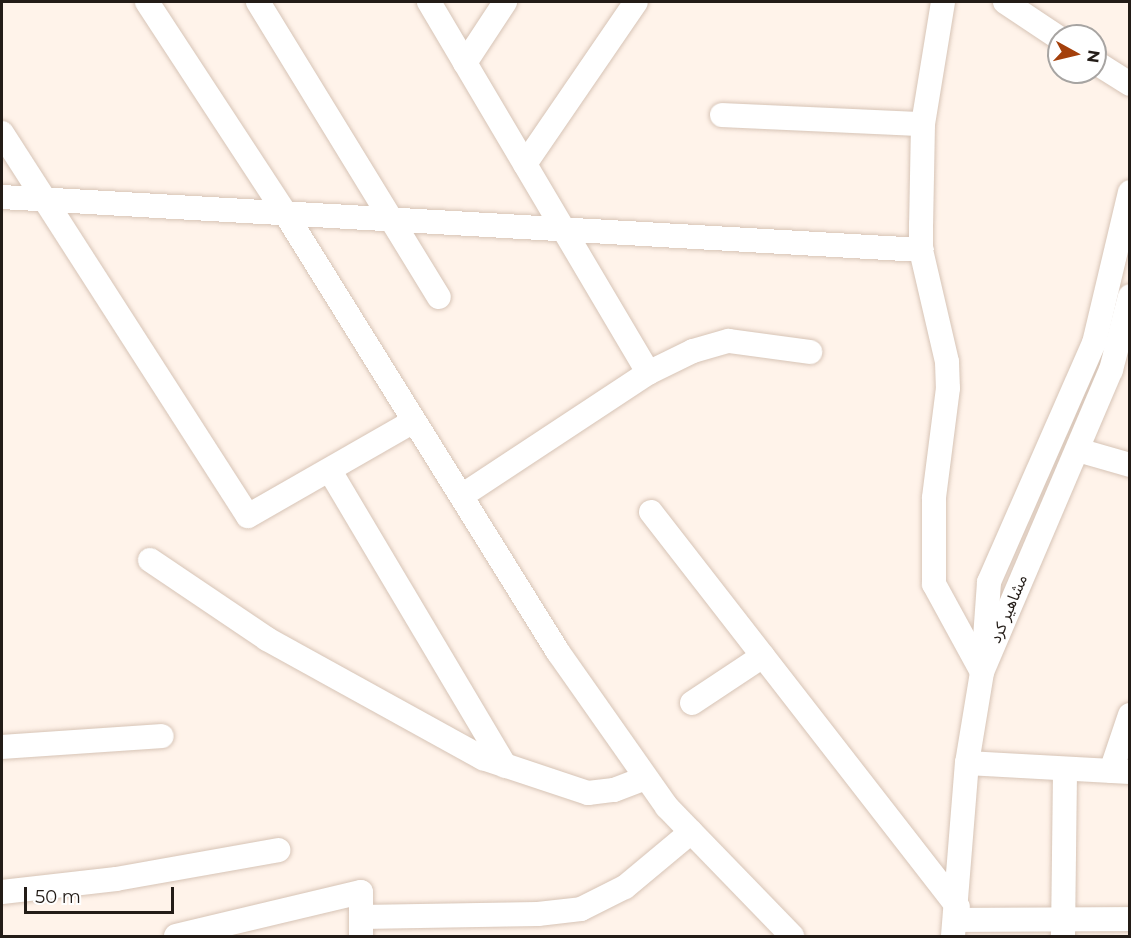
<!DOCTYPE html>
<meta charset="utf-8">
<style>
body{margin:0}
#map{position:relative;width:1131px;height:938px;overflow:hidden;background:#fff3ea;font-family:Montserrat,"Noto Sans Arabic",sans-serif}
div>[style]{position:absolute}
.roads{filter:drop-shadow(0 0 2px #d7c4b6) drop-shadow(0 0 2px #d7c4b6)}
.minor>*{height:24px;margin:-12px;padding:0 12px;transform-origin:12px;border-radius:12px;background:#fff}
span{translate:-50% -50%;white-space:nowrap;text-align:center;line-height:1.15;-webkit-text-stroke:4.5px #fff;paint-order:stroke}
.street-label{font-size:16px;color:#231c17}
.frame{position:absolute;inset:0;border:3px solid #231c17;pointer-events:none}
.north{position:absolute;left:1047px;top:24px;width:60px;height:60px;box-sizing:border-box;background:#fff;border:2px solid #a7a4a2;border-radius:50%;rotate:98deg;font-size:16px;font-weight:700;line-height:24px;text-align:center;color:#231c17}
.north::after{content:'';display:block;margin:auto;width:21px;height:27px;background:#a4400b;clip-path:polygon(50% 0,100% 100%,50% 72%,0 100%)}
.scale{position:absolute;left:24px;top:887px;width:150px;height:27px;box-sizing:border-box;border:3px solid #231c17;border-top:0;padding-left:8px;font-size:18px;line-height:21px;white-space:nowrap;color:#231c17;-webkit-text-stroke:4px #fff;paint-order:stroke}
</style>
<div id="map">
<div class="roads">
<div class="minor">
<i style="left:147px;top:2px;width:252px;rotate:56.8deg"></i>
<i style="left:285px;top:213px;width:517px;rotate:58.12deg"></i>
<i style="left:558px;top:652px;width:189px;rotate:54.9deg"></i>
<i style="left:667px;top:807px;width:180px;rotate:45.9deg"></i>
<i style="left:258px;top:2px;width:346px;rotate:58.5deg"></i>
<i style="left:429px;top:2px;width:431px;rotate:59.4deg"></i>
<i style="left:943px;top:2px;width:124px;rotate:99.3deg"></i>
<i style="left:923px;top:124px;width:100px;rotate:91.1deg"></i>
<i style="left:921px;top:224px;width:26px;rotate:90deg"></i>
<i style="left:921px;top:250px;width:115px;rotate:76.9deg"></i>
<i style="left:947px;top:362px;width:26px;rotate:88deg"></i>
<i style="left:948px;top:388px;width:111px;rotate:97.3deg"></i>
<i style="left:934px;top:498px;width:86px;rotate:90deg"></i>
<i style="left:934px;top:584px;width:100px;rotate:61.4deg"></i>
<i style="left:1005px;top:2px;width:65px;rotate:33.7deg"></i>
<i style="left:1095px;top:62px;width:41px;rotate:32.2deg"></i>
<i style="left:465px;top:63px;width:73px;rotate:-56.7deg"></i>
<i style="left:722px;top:115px;width:201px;rotate:2.6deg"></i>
<i style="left:2px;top:133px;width:455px;rotate:57.3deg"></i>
<i style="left:248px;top:516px;width:191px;rotate:-29.8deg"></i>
<i style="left:525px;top:164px;width:196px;rotate:-55.6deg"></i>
<i style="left:2px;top:197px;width:921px;rotate:3.3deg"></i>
<i style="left:1078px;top:450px;width:54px;rotate:16.1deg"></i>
<i style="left:330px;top:471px;width:343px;rotate:59.3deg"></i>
<i style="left:463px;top:495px;width:222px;rotate:-33.4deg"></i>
<i style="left:648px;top:373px;width:50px;rotate:-26.1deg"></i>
<i style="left:693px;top:351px;width:37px;rotate:-16deg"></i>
<i style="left:729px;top:341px;width:82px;rotate:7.7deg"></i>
<i style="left:651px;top:512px;width:500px;rotate:52.15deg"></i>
<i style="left:150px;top:560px;width:141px;rotate:34deg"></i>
<i style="left:267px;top:639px;width:247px;rotate:28.9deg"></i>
<i style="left:483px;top:758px;width:111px;rotate:18.4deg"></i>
<i style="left:588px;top:793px;width:26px;rotate:-7deg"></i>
<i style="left:614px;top:790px;width:33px;rotate:-21deg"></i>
<i style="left:984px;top:652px;width:70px;rotate:-85.9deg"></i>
<i style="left:989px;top:582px;width:261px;rotate:-66.3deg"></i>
<i style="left:1094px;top:343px;width:155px;rotate:-76.6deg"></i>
<i style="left:692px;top:703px;width:85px;rotate:-33.5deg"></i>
<i style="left:2px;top:747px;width:160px;rotate:-3.9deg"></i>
<i style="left:967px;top:763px;width:163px;rotate:3.2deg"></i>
<i style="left:1111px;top:771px;width:59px;rotate:-71.3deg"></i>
<i style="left:2px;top:892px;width:115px;rotate:-6.5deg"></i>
<i style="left:116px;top:879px;width:165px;rotate:-10.1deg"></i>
<i style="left:361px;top:917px;width:177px;rotate:-1deg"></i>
<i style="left:538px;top:914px;width:43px;rotate:-6.6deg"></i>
<i style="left:581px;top:909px;width:49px;rotate:-26.6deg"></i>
<i style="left:625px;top:887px;width:86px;rotate:-39.8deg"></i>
<i style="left:957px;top:920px;width:173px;rotate:-0.3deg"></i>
<i style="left:176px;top:936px;width:190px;rotate:-13.4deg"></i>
<i style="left:361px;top:892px;width:44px;rotate:90deg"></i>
<i style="left:953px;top:936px;width:174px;rotate:-85.4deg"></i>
<i style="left:967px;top:763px;width:92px;rotate:-80.6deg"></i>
<i style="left:982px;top:672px;width:328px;rotate:-66.9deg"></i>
<i style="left:1111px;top:370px;width:76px;rotate:-75.6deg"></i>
<i style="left:1063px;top:936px;width:167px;rotate:-89.3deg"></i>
</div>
</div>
<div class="street-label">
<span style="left:1009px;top:609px;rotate:-67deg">مشاهیر کرد</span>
</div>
<div class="frame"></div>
<div class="north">N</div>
<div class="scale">50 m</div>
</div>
